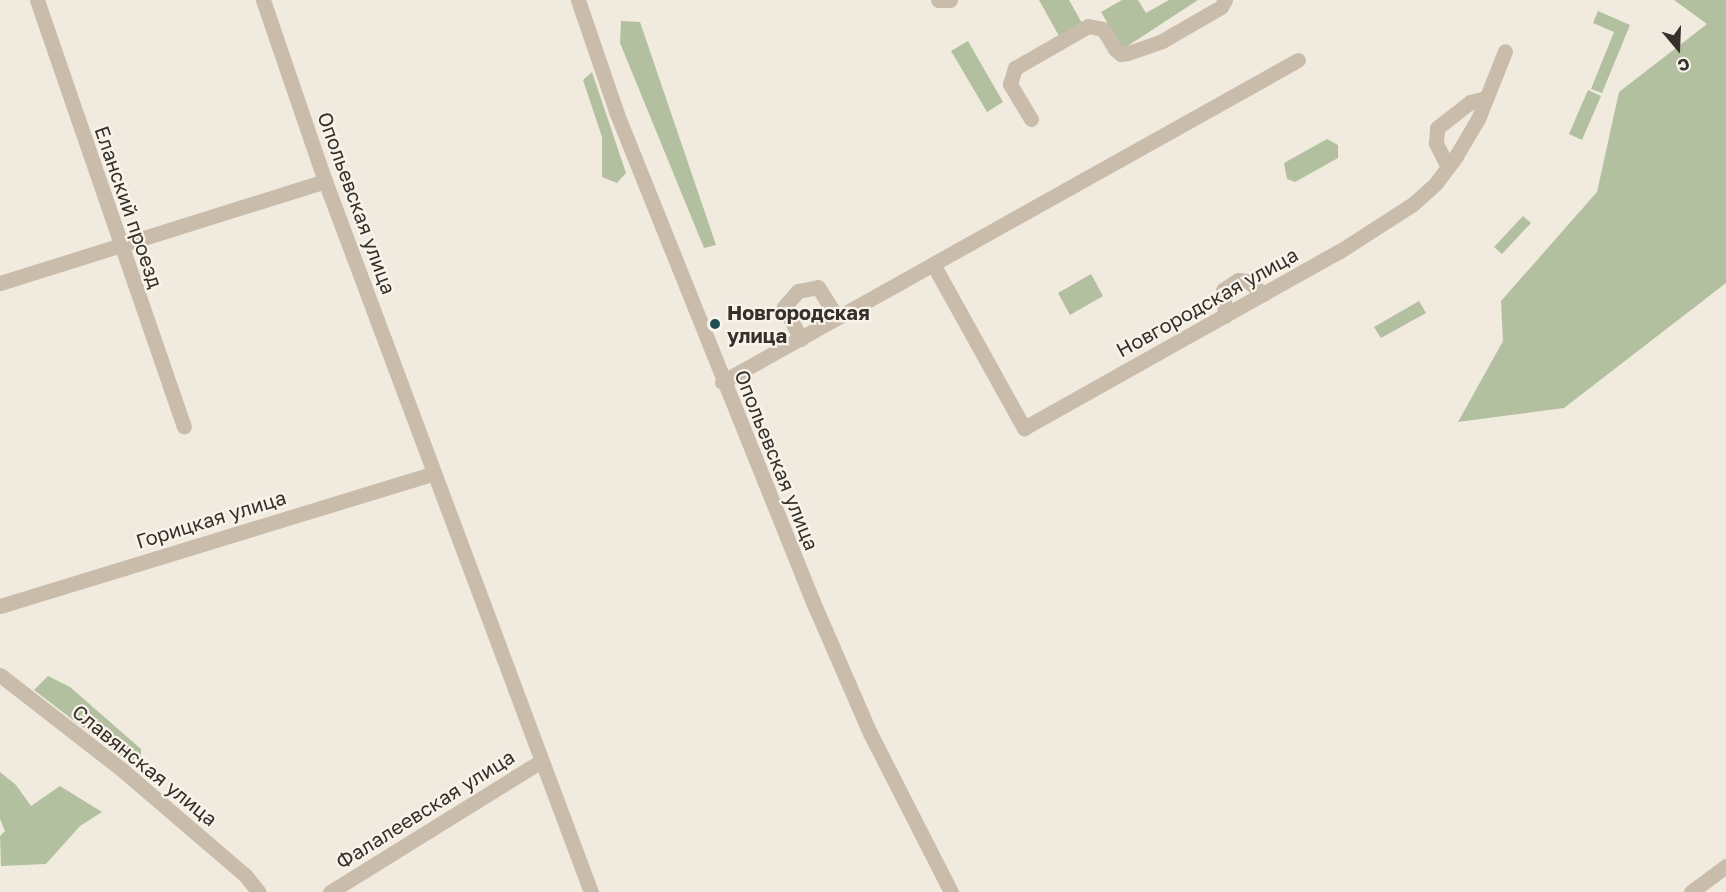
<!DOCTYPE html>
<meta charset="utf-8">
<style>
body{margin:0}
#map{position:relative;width:1726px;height:892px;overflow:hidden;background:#f1ebdf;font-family:"Golos Text",sans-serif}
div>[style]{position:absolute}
.green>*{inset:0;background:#b2c0a0}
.minor>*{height:15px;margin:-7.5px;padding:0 7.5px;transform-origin:7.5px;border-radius:7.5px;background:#c9bcab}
.dots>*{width:16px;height:16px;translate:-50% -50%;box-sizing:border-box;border:3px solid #f9f4eb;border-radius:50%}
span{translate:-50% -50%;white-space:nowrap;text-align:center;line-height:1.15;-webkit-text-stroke:4.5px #f9f4eb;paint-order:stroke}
.street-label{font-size:20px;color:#37302a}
.poi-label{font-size:20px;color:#37302a;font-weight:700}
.left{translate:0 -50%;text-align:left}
.north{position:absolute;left:1648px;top:18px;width:60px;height:60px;-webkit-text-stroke:4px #f9f4eb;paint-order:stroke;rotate:161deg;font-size:16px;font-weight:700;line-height:24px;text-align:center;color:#37302a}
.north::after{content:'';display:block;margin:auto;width:21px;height:27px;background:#37302a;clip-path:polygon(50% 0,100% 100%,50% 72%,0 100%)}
</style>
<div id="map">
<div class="green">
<i style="clip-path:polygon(1039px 0,1069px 0,1082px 23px,1059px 36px)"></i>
<i style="clip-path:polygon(1122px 0,1138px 0,1146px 13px,1169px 0,1198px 0,1123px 49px,1101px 12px)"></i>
<i style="clip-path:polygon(1674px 0,1726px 0,1726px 283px,1564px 408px,1458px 422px,1503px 341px,1501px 301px,1597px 192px,1619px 92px,1707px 24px)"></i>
<i style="clip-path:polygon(1598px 11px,1630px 25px,1602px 93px,1591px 89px,1614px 32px,1593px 23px)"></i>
<i style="clip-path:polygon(621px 21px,640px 22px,716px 245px,704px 248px,620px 43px)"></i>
<i style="clip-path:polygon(968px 41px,1003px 102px,987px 112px,951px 51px)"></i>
<i style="clip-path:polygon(592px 72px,626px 173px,617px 183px,602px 177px,602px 137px,583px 80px)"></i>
<i style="clip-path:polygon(1588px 90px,1601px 96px,1582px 140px,1569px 134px)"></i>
<i style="clip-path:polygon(1327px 139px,1338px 145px,1338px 158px,1295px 182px,1287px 179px,1284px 163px)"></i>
<i style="clip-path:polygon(1523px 216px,1531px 223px,1502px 254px,1494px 247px)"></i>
<i style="clip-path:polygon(1091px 274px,1103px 296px,1070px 315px,1058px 293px)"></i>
<i style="clip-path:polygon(1419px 301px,1426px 313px,1381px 338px,1374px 327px)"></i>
<i style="clip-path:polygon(48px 676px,70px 687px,141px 749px,141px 772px,34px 690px)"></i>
<i style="clip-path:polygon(0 772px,16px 785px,31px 806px,60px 786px,102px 812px,80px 826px,46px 864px,1px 866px,0 836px,5px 831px,0 819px)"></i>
</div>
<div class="minor">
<i style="left:37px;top:0;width:451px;rotate:71deg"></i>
<i style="left:263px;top:0;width:191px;rotate:71.1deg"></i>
<i style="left:325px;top:181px;width:759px;rotate:69.49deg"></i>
<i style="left:578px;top:0;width:120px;rotate:71.1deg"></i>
<i style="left:617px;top:114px;width:526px;rotate:68.12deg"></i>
<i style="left:813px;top:602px;width:143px;rotate:66.5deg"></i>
<i style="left:870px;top:733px;width:178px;rotate:63deg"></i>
<i style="left:938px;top:0;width:12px"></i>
<i style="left:1031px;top:119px;width:41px;rotate:-121deg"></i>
<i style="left:1010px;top:84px;width:17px;rotate:-73deg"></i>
<i style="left:1015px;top:68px;width:84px;rotate:-29.9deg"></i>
<i style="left:1088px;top:26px;width:15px;rotate:11deg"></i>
<i style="left:1103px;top:29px;width:23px;rotate:59deg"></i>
<i style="left:1115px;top:49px;width:8px;rotate:40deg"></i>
<i style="left:1121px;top:54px;width:7px;rotate:-8deg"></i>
<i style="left:1128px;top:53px;width:36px;rotate:-19deg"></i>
<i style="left:1162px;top:41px;width:68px;rotate:-30deg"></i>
<i style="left:1221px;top:7px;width:8px;rotate:-60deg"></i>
<i style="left:1448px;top:167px;width:27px;rotate:-117deg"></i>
<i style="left:1436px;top:143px;width:15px;rotate:-86deg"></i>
<i style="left:1437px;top:128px;width:42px;rotate:-38.2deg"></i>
<i style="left:1470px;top:102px;width:16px;rotate:-14deg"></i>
<i style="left:933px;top:264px;width:418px;rotate:-29.2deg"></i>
<i style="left:0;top:283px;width:341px;rotate:-17.4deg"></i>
<i style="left:1225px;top:316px;width:26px;rotate:-94deg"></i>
<i style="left:1223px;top:290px;width:18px;rotate:-34deg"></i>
<i style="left:1238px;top:280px;width:10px;rotate:6deg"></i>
<i style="left:1248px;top:281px;width:20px;rotate:41deg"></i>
<i style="left:801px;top:339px;width:36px;rotate:-118deg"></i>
<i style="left:784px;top:307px;width:21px;rotate:-49deg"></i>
<i style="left:798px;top:291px;width:20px;rotate:-11deg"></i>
<i style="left:818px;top:287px;width:36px;rotate:58deg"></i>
<i style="left:722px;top:382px;width:242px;rotate:-29.2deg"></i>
<i style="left:933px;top:264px;width:188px;rotate:61deg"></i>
<i style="left:1024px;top:428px;width:362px;rotate:-29.3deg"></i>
<i style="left:1340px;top:251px;width:87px;rotate:-32.8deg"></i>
<i style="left:1413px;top:204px;width:31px;rotate:-42deg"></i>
<i style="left:1436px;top:183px;width:34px;rotate:-53deg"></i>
<i style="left:1456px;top:156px;width:43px;rotate:-59.3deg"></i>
<i style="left:1478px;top:119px;width:73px;rotate:-68.3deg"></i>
<i style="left:0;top:606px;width:454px;rotate:-17deg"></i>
<i style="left:0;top:675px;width:152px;rotate:37.8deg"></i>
<i style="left:120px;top:768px;width:165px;rotate:40.6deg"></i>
<i style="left:245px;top:875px;width:22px;rotate:51deg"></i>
<i style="left:330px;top:892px;width:248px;rotate:-31.8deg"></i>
<i style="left:1691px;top:892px;width:44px;rotate:-36.6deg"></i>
</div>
<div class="dots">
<i style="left:715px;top:324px;background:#224d56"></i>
</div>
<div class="street-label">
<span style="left:357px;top:203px;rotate:70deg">Опольевская улица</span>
<span style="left:129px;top:207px;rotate:71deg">Еланский проезд</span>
<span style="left:1207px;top:302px;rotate:-29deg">Новгородская улица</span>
<span style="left:777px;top:460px;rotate:68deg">Опольевская улица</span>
<span style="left:211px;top:519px;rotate:-17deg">Горицкая улица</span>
<span style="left:145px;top:765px;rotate:39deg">Славянская улица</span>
<span style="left:425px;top:809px;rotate:-32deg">Фалалеевская улица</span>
</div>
<div class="poi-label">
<span class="left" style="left:727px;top:324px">Новгородская<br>улица</span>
</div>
<div class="north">С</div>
</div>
